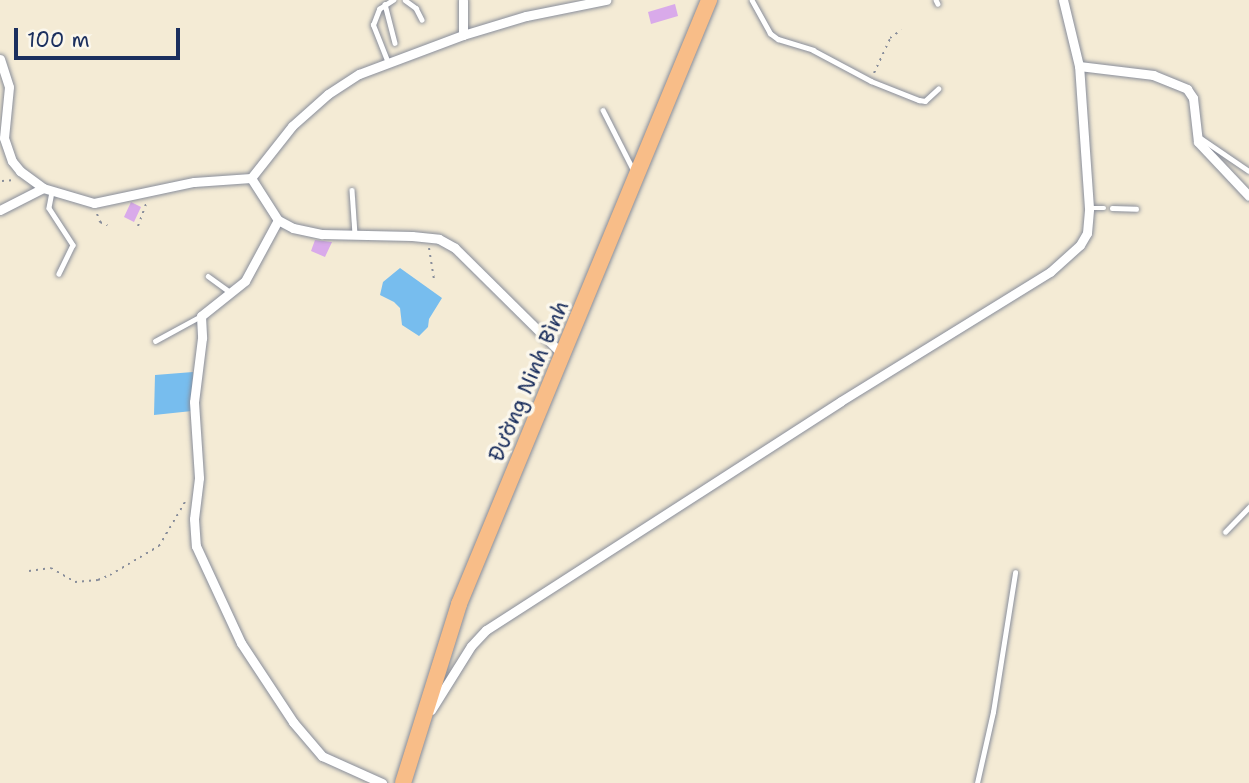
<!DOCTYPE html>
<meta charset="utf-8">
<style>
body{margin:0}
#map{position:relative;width:1249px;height:783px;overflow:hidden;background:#f4ebd5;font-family:"Shantell Sans",sans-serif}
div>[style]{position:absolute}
.water>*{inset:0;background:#77bdee}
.building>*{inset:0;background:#d9aaea}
.path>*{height:2px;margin-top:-1px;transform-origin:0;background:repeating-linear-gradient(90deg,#888d9a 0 2px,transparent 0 7px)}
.roads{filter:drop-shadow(0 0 2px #888d9a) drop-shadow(0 0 2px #888d9a)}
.lane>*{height:4.5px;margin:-2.25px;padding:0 2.25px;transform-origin:2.25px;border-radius:2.25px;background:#fff}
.street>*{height:9px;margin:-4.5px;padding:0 4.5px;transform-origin:4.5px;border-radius:4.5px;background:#fff}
.highway>*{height:16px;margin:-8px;padding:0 8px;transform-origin:8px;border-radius:8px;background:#f8bd88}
span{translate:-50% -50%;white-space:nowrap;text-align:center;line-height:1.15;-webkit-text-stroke:7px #fbf7ec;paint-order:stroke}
.street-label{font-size:21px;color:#1b2f5e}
.scale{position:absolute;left:14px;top:28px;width:166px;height:32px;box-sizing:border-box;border:4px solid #1b2f5e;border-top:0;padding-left:9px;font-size:21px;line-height:24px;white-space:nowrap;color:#1b2f5e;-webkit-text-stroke:5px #fbf7ec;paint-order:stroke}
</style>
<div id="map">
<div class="water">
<i style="clip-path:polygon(400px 268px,442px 298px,429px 319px,428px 327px,419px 336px,402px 325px,400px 308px,394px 302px,380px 295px,383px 282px)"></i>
<i style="clip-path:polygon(193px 372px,192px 411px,154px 415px,155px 375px)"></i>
</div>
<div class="building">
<i style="clip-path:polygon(675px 4px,678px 16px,651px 24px,648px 12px)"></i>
<i style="clip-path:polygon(131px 202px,141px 207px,134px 222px,124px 217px)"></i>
<i style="clip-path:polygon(315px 240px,332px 242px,325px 257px,311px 251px)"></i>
</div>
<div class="path">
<i style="left:874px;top:73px;width:38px;rotate:-65deg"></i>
<i style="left:890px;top:38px;width:14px;rotate:-36deg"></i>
<i style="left:2px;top:181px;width:13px;rotate:-4deg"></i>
<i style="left:97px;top:214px;width:9px;rotate:69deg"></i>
<i style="left:100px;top:222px;width:8px;rotate:23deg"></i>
<i style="left:138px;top:226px;width:27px;rotate:-70deg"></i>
<i style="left:429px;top:248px;width:31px;rotate:81deg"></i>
<i style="left:29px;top:571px;width:22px;rotate:-8deg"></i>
<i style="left:51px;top:568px;width:28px;rotate:30deg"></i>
<i style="left:75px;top:582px;width:23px;rotate:-5deg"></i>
<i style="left:98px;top:580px;width:13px;rotate:-23deg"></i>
<i style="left:110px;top:575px;width:57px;rotate:-30.6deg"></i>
<i style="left:159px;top:546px;width:51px;rotate:-59.4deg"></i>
</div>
<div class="roads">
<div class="lane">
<i style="left:405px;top:0;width:14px;rotate:36deg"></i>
<i style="left:416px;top:8px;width:13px;rotate:63deg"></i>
<i style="left:752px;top:0;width:38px;rotate:61deg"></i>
<i style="left:770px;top:33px;width:10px;rotate:37deg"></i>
<i style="left:778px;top:39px;width:37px;rotate:17deg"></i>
<i style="left:813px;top:50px;width:66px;rotate:28.1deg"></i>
<i style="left:871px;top:81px;width:52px;rotate:21.6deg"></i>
<i style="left:919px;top:100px;width:6px;rotate:9deg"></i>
<i style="left:925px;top:101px;width:18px;rotate:-43deg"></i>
<i style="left:936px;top:0;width:4px;rotate:63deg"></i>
<i style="left:385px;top:4px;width:40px;rotate:75.6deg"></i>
<i style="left:388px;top:63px;width:41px;rotate:-111.5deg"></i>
<i style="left:373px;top:25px;width:17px;rotate:-69deg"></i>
<i style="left:379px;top:9px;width:17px;rotate:-33deg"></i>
<i style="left:603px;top:110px;width:68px;rotate:63.1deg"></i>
<i style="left:1199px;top:137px;width:60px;rotate:34.2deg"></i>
<i style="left:352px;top:190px;width:44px;rotate:86.1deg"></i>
<i style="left:52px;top:192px;width:16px;rotate:101deg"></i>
<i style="left:49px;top:208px;width:44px;rotate:57deg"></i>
<i style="left:73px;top:245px;width:32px;rotate:116deg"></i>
<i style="left:1090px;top:208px;width:14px"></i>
<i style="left:1112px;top:208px;width:24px;rotate:2deg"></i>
<i style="left:208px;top:276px;width:27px;rotate:36deg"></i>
<i style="left:155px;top:341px;width:52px;rotate:-28.5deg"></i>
<i style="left:1225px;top:532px;width:35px;rotate:-46deg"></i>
<i style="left:977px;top:783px;width:73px;rotate:-77.3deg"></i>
<i style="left:993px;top:712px;width:141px;rotate:-81deg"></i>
</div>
<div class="street">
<i style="left:463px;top:35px;width:35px;rotate:-90deg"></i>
<i style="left:0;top:59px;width:29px;rotate:72deg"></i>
<i style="left:9px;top:87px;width:51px;rotate:95.6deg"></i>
<i style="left:4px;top:138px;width:24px;rotate:71deg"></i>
<i style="left:12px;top:161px;width:13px;rotate:51deg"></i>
<i style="left:20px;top:171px;width:29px;rotate:36deg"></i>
<i style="left:43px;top:188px;width:53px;rotate:16.4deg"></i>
<i style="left:94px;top:203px;width:102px;rotate:-11.9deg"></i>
<i style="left:194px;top:182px;width:57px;rotate:-4deg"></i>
<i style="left:251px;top:178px;width:66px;rotate:-51.7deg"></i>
<i style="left:292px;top:126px;width:48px;rotate:-41.6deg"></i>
<i style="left:328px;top:94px;width:37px;rotate:-33deg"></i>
<i style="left:359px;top:74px;width:111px;rotate:-20.6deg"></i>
<i style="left:463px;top:35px;width:66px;rotate:-16.8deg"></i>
<i style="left:526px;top:16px;width:82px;rotate:-11.3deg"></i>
<i style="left:1079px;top:66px;width:75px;rotate:6.9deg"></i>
<i style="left:1153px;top:75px;width:37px;rotate:22deg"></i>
<i style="left:1187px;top:89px;width:11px;rotate:56deg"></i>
<i style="left:1193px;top:98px;width:44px;rotate:83.5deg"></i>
<i style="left:1198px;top:142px;width:74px;rotate:46.6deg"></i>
<i style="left:251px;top:178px;width:50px;rotate:57.3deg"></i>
<i style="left:278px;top:220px;width:17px;rotate:28deg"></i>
<i style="left:293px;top:228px;width:30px;rotate:12deg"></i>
<i style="left:322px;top:234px;width:90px;rotate:1.3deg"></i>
<i style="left:412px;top:236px;width:27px;rotate:6deg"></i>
<i style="left:439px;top:239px;width:18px;rotate:29deg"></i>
<i style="left:455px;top:248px;width:152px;rotate:44.7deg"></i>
<i style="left:0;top:210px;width:48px;rotate:-27.1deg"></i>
<i style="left:278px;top:220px;width:69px;rotate:118.4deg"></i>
<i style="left:245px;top:281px;width:56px;rotate:141.5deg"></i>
<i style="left:201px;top:316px;width:22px;rotate:87deg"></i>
<i style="left:202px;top:338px;width:64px;rotate:97.1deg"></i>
<i style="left:194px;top:402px;width:76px;rotate:86.2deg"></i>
<i style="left:199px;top:478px;width:41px;rotate:97deg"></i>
<i style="left:194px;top:519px;width:27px;rotate:86deg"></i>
<i style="left:196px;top:546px;width:107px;rotate:65.1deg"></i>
<i style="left:241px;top:643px;width:95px;rotate:56.6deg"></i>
<i style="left:293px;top:722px;width:45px;rotate:49.5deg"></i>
<i style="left:322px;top:756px;width:66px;rotate:24.2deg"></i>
<i style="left:431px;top:710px;width:75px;rotate:-58deg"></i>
<i style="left:471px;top:646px;width:22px;rotate:-47deg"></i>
<i style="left:486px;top:630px;width:422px;rotate:-32.8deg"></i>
<i style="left:841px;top:401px;width:246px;rotate:-31.7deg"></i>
<i style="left:1050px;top:272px;width:40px;rotate:-42deg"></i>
<i style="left:1080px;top:245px;width:14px;rotate:-60deg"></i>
<i style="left:1087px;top:233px;width:25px;rotate:-85deg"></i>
<i style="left:1089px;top:208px;width:142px;rotate:-94deg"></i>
<i style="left:1079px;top:66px;width:68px;rotate:-103.6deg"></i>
</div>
<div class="highway">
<i style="left:403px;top:783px;width:188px;rotate:-72.6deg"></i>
<i style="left:459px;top:604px;width:654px;rotate:-67.51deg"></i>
</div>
</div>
<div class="street-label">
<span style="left:529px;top:381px;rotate:-67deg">Đường Ninh Bình</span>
</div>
<div class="scale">100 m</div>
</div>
